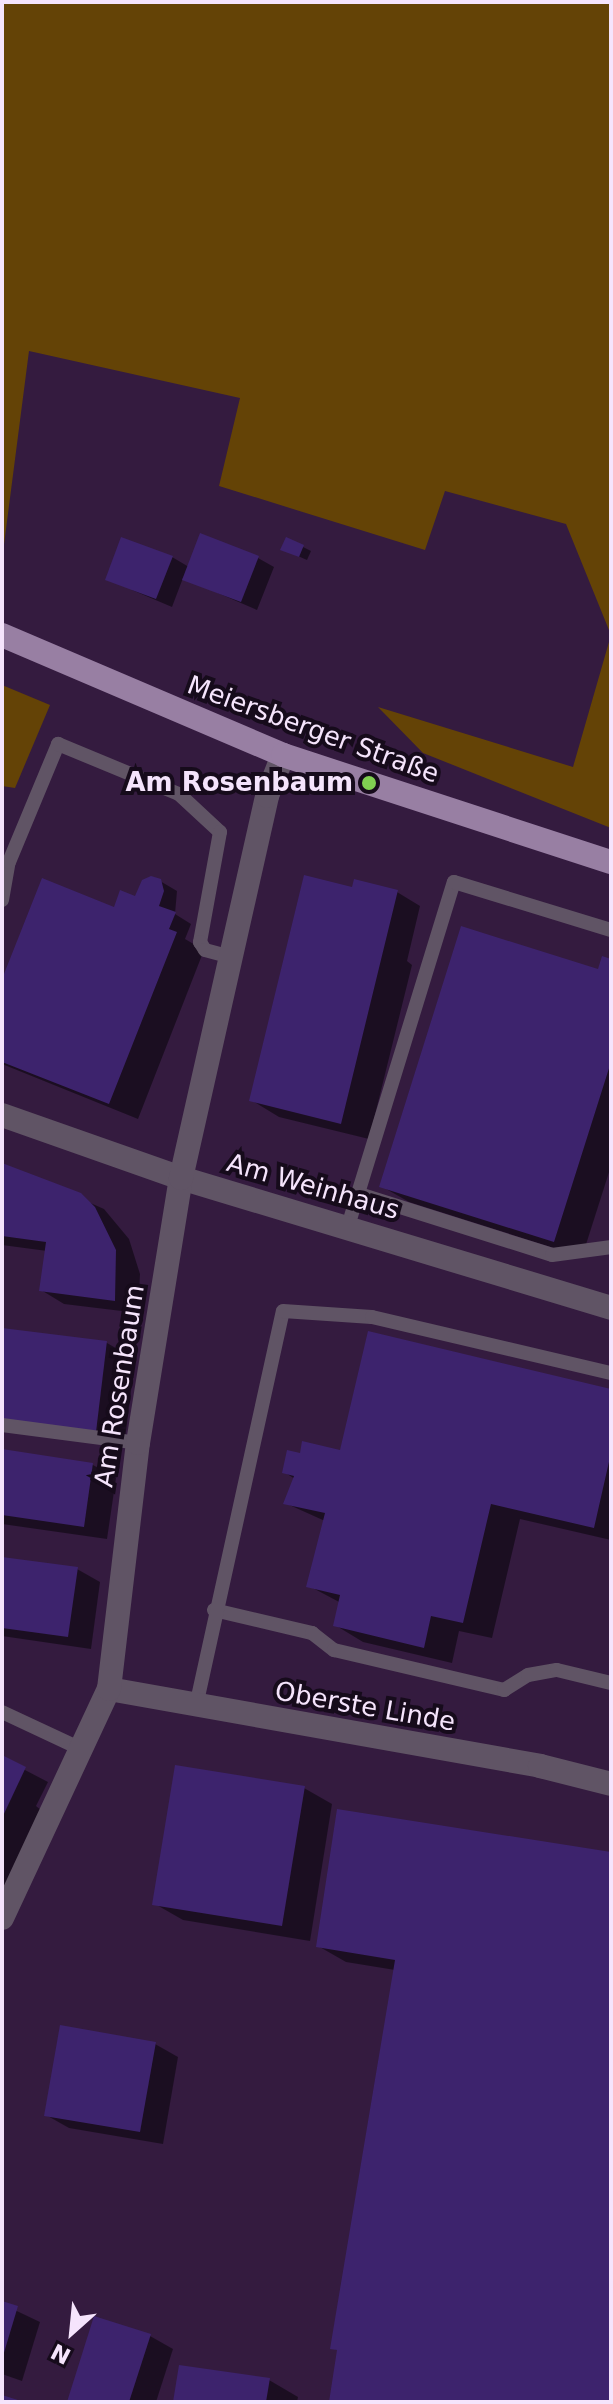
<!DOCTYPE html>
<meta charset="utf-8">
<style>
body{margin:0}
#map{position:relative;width:613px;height:2404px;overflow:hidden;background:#341b3f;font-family:"DejaVu Sans",sans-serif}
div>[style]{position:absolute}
.green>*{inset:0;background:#644306}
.shadow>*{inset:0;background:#0007}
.building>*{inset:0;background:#3d236d}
.service>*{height:14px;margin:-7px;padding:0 7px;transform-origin:7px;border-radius:7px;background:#605465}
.minor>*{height:24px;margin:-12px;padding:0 12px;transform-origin:12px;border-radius:12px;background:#605465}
.primary>*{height:24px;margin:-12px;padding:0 12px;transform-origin:12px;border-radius:12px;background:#987fa3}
.dots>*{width:22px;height:22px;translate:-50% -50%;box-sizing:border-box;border:4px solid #160b1b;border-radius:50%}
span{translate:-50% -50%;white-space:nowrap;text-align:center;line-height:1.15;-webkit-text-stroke:8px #160b1b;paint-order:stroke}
.street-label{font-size:26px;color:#f5e4fc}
.poi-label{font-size:26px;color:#f5e4fc;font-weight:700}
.right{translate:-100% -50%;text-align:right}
.frame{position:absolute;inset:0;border:4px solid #f5e4fc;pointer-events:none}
.north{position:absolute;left:32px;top:2292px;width:80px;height:80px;-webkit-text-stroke:6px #160b1b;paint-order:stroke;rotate:207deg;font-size:22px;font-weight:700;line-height:32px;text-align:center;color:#f5e4fc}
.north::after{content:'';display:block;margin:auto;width:28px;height:36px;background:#f5e4fc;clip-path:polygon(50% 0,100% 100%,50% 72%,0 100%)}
</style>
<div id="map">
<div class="green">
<i style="clip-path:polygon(2px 2px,611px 2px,611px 828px,423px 753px,378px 707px,573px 767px,611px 635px,566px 524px,445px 491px,425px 550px,219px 486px,240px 398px,29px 351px,2px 560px)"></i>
<i style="clip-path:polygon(2px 685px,50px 705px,15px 788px,2px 786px)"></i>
</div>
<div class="shadow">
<i style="clip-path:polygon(303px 547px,311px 551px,307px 560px,291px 553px)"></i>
<i style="clip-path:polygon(172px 557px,189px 567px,258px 558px,274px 567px,257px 610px,183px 578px,172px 607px,132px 590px)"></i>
<i style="clip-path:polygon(160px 881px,177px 891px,175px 914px,191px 924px,185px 939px,204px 950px,138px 1119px,2px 1064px,2px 985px)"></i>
<i style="clip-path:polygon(397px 892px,420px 906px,407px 961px,412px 965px,369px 1139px,279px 1117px,251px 1100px)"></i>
<i style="clip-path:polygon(611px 961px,611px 1166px,582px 1257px,409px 1202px,381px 1186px)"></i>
<i style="clip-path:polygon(2px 1164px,104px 1209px,129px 1239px,140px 1274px,138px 1313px,64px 1304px,41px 1290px,47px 1251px,2px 1245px)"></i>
<i style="clip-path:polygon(2px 1330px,107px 1343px,135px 1359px,124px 1447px,2px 1431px)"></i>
<i style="clip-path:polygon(611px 1392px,611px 1540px,520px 1519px,492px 1638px,459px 1631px,452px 1663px,363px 1642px,335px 1625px,341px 1603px,309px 1586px,325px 1521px,285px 1503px,295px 1479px,284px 1472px,301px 1455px,341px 1453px)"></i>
<i style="clip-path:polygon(2px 1451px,93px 1465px,116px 1478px,107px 1539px,2px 1524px)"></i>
<i style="clip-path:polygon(2px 1559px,77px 1569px,100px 1582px,91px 1649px,2px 1636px)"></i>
<i style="clip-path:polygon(2px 1758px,48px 1782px,36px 1806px,41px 1810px,2px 1893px)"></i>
<i style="clip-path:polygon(304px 1788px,332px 1804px,310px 1941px,183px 1920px,155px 1904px)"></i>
<i style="clip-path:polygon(611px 1854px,611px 2402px,331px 2402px,339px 2351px,333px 2348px,395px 1970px,346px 1962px,318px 1946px)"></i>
<i style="clip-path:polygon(155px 2044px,178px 2057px,163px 2144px,69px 2128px,46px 2115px)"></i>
<i style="clip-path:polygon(2px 2304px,40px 2322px,22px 2381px,2px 2374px)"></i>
<i style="clip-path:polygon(150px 2336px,173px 2349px,156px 2402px,69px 2402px)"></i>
<i style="clip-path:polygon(269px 2380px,298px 2397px,297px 2402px,175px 2402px)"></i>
</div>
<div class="building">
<i style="clip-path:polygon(200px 533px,259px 556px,241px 602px,182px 580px)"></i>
<i style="clip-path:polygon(121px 537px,173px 556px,156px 599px,105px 580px)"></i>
<i style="clip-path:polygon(286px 537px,304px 545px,299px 557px,280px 550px)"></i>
<i style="clip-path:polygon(304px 875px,352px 887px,354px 879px,398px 890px,341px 1124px,249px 1101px)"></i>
<i style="clip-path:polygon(151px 876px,161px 879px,164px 891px,159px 906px,176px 912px,169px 929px,177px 932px,109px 1104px,2px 1062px,2px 979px,42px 878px,114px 907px,120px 890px,135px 896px,142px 880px)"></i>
<i style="clip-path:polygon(461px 926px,598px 969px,602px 956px,611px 959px,611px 1062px,554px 1242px,379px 1187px)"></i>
<i style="clip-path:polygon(2px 1163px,81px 1193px,95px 1207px,116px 1250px,115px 1301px,39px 1291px,46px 1242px,2px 1236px)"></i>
<i style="clip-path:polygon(2px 1328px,107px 1341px,96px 1432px,2px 1420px)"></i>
<i style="clip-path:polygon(368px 1331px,611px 1389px,611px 1453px,594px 1528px,491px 1504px,463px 1623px,431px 1616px,424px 1648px,333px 1626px,340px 1595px,306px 1587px,325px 1513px,283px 1504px,294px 1476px,282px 1473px,287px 1450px,300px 1453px,302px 1441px,340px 1450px)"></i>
<i style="clip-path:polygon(2px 1449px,93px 1463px,84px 1527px,2px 1515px)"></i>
<i style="clip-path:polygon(2px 1557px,78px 1567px,68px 1637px,2px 1628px)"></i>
<i style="clip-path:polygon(2px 1755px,26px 1767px,2px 1818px)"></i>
<i style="clip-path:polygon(175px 1765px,305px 1786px,282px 1926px,152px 1905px)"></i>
<i style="clip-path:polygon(337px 1809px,611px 1852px,611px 2402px,329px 2402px,337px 2350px,330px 2349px,395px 1960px,316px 1947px)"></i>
<i style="clip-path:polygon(60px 2025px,156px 2042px,140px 2132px,44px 2116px)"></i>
<i style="clip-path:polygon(2px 2301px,18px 2306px,3px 2356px,2px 2356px)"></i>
<i style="clip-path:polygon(94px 2316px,151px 2334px,129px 2402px,67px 2402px)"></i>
<i style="clip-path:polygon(179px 2365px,270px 2378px,266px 2402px,173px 2402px)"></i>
<i style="clip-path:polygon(2px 2395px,21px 2401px,21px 2402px,2px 2402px)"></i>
</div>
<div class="service">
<i style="left:2px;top:900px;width:39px;rotate:-80deg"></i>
<i style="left:9px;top:862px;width:128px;rotate:-67.4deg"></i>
<i style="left:58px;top:744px;width:131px;rotate:22.5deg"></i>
<i style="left:179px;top:794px;width:56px;rotate:42.8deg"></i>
<i style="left:220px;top:832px;width:112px;rotate:100.3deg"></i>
<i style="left:200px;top:942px;width:9px;rotate:58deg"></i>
<i style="left:205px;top:950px;width:27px;rotate:15deg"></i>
<i style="left:359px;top:1194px;width:202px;rotate:17.5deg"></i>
<i style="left:552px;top:1255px;width:60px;rotate:-7.7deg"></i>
<i style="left:348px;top:1226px;width:360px;rotate:-72.9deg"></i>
<i style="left:454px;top:882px;width:164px;rotate:17deg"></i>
<i style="left:2px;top:1425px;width:137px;rotate:7.5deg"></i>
<i style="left:214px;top:1610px;width:101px;rotate:13.2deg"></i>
<i style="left:312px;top:1633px;width:28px;rotate:38deg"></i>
<i style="left:334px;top:1650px;width:175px;rotate:13.2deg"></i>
<i style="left:504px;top:1690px;width:28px;rotate:-32deg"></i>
<i style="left:528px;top:1675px;width:29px;rotate:-10deg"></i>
<i style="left:557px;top:1670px;width:56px;rotate:13.5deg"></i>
<i style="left:196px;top:1706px;width:404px;rotate:-77.6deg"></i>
<i style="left:283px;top:1311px;width:89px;rotate:3.9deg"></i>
<i style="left:372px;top:1317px;width:245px;rotate:13.2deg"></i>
<i style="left:2px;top:1712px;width:87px;rotate:25.1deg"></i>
</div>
<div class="minor">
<i style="left:2px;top:1115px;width:190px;rotate:19.4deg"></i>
<i style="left:181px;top:1178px;width:449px;rotate:16.8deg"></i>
<i style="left:109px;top:1689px;width:438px;rotate:10.1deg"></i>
<i style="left:540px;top:1766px;width:73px;rotate:14.2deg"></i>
<i style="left:2px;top:1918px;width:253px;rotate:-65deg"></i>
<i style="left:109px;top:1689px;width:248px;rotate:-83.3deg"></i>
<i style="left:138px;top:1443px;width:268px;rotate:-80.8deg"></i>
<i style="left:181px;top:1178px;width:392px;rotate:-77.3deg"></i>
<i style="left:267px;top:796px;width:44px;rotate:-68.7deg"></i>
</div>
<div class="primary">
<i style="left:2px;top:635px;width:306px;rotate:23.1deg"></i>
<i style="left:283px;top:755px;width:345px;rotate:18.1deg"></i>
</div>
<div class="dots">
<i style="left:369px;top:783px;background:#80d051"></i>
</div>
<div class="street-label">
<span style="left:313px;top:730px;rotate:20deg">Meiersberger Straße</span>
<span style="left:313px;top:1187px;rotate:16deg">Am Weinhaus</span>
<span style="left:120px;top:1386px;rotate:-81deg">Am Rosenbaum</span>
<span style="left:365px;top:1707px;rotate:10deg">Oberste Linde</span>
</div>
<div class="poi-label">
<span class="right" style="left:353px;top:783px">Am Rosenbaum</span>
</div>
<div class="frame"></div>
<div class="north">N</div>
</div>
